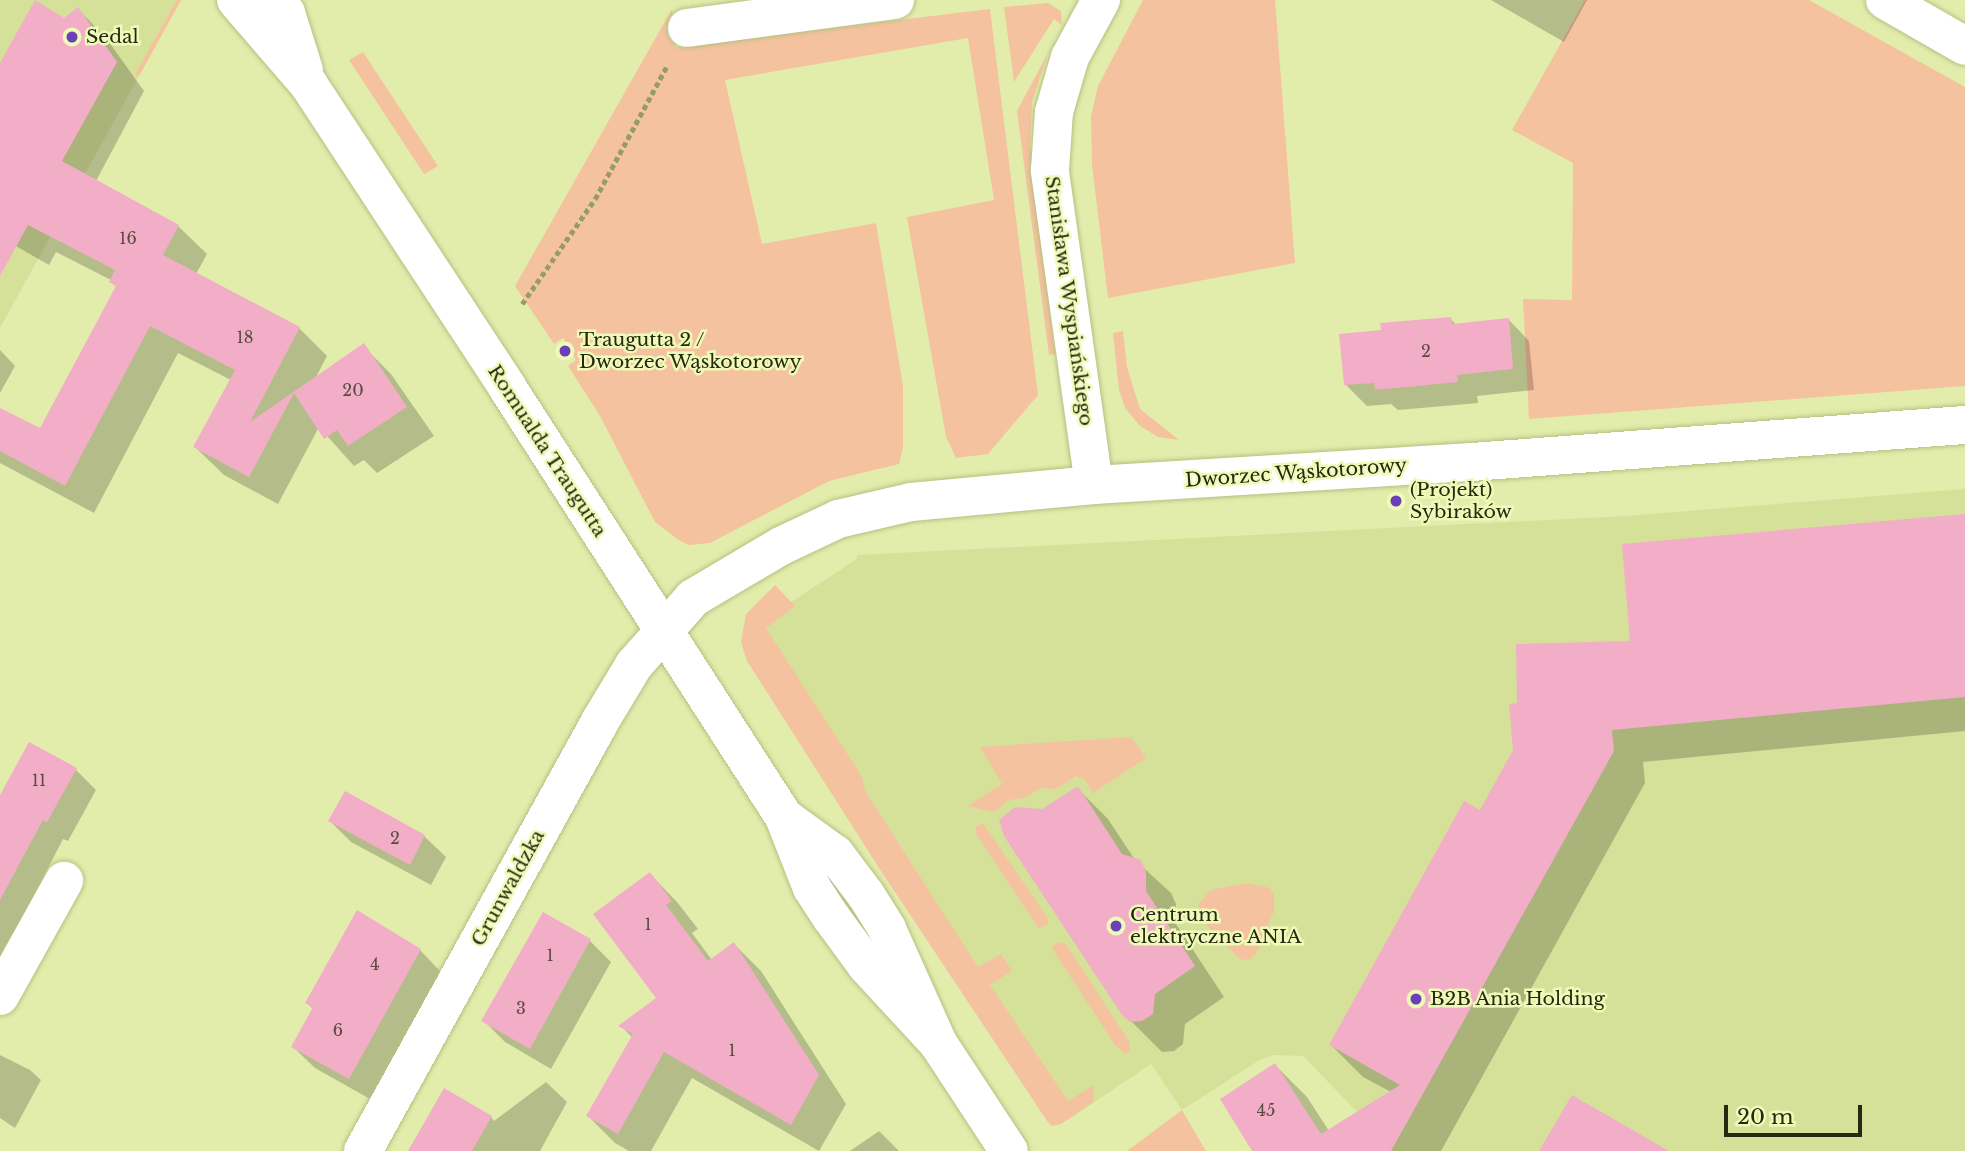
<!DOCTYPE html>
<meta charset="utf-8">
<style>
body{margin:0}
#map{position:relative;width:1965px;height:1151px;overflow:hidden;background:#e2edac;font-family:"Libre Baskerville",serif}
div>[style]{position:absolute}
.built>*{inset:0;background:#d5e199}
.green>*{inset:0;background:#f5c29f}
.shadow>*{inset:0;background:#0003}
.building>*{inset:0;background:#f2aec6}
.path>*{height:4.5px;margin-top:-2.25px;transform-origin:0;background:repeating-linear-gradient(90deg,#959c6c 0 5px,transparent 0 8.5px)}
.roads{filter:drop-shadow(0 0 2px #b6c081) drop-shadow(0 0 2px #b6c081)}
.street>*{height:38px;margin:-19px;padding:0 19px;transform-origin:19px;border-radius:19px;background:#fff}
.secondary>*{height:38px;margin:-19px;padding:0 19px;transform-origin:19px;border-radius:19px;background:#fff}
.dots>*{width:19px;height:19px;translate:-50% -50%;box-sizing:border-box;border:4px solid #effab9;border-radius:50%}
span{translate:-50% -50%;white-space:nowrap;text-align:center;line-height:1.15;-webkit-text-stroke:5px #effab9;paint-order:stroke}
.number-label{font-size:16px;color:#594a3e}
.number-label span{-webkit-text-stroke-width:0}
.poi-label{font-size:19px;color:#262910}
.left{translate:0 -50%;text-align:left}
.street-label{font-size:19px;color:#262910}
.scale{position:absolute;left:1724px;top:1105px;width:138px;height:32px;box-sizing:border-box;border:4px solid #262910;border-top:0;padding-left:9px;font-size:21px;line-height:24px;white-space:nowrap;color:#262910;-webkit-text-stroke:5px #effab9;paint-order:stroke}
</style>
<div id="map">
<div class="built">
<i style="clip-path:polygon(0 0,181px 0,0 328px)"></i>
<i style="clip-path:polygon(1965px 489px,1965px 1151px,1391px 1151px,1392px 1148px,1303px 1056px,1272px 1055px,1258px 1061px,1182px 1110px,1151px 1064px,1068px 1120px,754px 626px,857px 559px,857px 555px,1625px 516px)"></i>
</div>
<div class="green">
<i style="clip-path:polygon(177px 0,181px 0,139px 76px,135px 74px)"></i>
<i style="clip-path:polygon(1143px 0,1275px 0,1295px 263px,1108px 298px,1092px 165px,1091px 116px,1098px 86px)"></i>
<i style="clip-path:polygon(1585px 0,1809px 0,1965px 87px,1965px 386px,1529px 419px,1523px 299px,1572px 300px,1573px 163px,1512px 130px)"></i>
<i style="clip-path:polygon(1048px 3px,1061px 11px,1062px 25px,1054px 19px,1014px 82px,1004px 7px)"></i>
<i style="clip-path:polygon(672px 9px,676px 47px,990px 9px,1038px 395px,988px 454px,956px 458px,946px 437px,907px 217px,994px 200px,968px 38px,725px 80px,762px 244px,876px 223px,903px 386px,903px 448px,899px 464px,829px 481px,710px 543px,689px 545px,680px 541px,655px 522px,600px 416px,568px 366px,576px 360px,563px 338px,554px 344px,515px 286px)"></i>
<i style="clip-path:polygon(363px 52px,438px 166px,424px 174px,349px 60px)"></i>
<i style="clip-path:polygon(1048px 53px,1032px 102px,1030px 145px,1055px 354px,1049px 355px,1017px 111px)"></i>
<i style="clip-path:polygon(1123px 331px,1127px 367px,1140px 409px,1179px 440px,1158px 437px,1140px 426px,1125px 408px,1119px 390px,1113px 333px)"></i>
<i style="clip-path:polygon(775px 585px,795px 606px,766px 628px,862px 777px,865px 791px,978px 967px,1001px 954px,1012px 971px,990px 985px,1068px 1101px,1094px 1085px,1093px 1102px,1061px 1124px,1052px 1126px,1047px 1121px,879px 868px,747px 661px,741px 642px,746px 614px)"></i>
<i style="clip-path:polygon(1131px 737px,1146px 758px,1093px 793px,1084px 779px,1076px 776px,1056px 789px,1041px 788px,1024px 798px,1009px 800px,994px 812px,968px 806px,1002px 784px,980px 747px)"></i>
<i style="clip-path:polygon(983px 823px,1047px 917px,1048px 924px,1039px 929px,976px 834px,976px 827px)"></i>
<i style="clip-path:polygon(1246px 883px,1270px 888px,1274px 895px,1274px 911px,1256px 954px,1249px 959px,1241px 960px,1207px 926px,1198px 904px,1211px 890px)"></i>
<i style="clip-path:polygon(1060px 942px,1066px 944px,1130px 1043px,1130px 1050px,1126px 1055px,1115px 1045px,1051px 947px)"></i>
<i style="clip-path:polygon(1182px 1110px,1206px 1151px,1127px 1151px)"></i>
</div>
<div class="shadow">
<i style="clip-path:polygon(1491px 0,1587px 0,1564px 42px)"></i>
<i style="clip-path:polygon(78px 9px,106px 38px,144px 91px,96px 181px,178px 226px,207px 254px,196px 274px,299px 328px,327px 356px,315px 379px,363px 346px,391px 374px,434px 436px,377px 473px,364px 460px,354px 466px,319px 427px,278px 504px,224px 475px,195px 447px,231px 380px,178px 353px,94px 513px,0 463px,0 410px,41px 431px,117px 288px,111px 280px,56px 252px,49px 265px,0 237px,0 67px)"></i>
<i style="clip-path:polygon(1450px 319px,1457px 325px,1508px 319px,1529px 341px,1534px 390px,1477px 396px,1478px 403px,1398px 410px,1391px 404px,1367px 406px,1345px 384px,1383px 331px)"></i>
<i style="clip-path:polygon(0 350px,15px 366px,0 393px)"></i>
<i style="clip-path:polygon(1965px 515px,1965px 731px,1643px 762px,1645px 783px,1441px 1151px,1254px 1151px,1275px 1065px,1307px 1097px,1329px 1131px,1391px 1092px,1363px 1077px,1331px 1045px,1480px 812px,1515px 751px,1519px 705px,1632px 643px)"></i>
<i style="clip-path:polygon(76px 770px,96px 790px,68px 841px,63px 839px,0 961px,0 830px)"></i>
<i style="clip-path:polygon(1077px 788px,1108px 819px,1135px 860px,1171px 893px,1176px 904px,1176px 924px,1224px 997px,1185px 1024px,1183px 1044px,1174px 1051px,1162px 1052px,1124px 1014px,1043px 811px)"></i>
<i style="clip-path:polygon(330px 821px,424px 836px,446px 857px,431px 885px,351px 842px)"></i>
<i style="clip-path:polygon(650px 874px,677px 902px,698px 929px,692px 933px,712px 960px,734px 944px,761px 971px,846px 1104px,819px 1151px,692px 1078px,651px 1151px,629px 1151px,615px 1143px,588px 1116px,633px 1038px,621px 1026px,659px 998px)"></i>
<i style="clip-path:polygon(544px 914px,590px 941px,611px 962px,551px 1069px,505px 1042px,483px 1020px)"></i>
<i style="clip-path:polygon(420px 950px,441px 972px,370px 1099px,315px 1068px,293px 1047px,314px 1010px,307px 1003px)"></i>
<i style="clip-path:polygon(0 1055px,30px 1070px,41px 1080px,15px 1128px,0 1118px)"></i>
<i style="clip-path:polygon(546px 1082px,567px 1102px,540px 1151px,427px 1151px,491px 1117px,494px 1121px)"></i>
<i style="clip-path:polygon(879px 1131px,899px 1151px,850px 1151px)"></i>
</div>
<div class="building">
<i style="clip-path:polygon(35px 0,64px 18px,78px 7px,117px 62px,62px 161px,179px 225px,163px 255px,300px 327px,250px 422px,364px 343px,407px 407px,348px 446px,337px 430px,324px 439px,294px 393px,249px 477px,193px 447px,235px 370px,150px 326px,65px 486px,0 451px,0 408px,40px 428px,116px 286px,109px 282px,115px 270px,28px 225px,0 276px,0 63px)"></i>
<i style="clip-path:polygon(1451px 317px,1452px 324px,1509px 318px,1513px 369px,1457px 375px,1458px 382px,1375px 390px,1374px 383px,1344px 385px,1339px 334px,1381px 330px,1380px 323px)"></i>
<i style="clip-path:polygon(1965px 514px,1965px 697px,1612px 730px,1614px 751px,1391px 1151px,1252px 1151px,1220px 1099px,1275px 1063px,1321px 1134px,1400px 1085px,1329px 1045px,1464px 801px,1480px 810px,1513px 750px,1509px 704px,1517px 703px,1516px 644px,1630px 641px,1622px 544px)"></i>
<i style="clip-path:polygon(29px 742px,77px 768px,47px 822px,43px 820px,0 900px,0 795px)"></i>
<i style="clip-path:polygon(1078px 786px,1122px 854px,1141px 860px,1146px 872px,1146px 891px,1195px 966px,1155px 994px,1153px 1014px,1142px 1021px,1130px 1022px,1122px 1015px,1004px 836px,999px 820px,1015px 807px,1042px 809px)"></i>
<i style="clip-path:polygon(345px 791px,425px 835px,410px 865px,328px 821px)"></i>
<i style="clip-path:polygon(650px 872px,672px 901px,666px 905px,708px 961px,734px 942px,819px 1075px,791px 1125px,664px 1052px,618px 1134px,586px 1116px,633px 1034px,618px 1026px,656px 998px,593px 914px)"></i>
<i style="clip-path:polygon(357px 910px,421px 949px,349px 1079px,291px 1047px,313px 1007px,305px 1003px)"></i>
<i style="clip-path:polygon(543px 912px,591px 939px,530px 1049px,481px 1021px)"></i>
<i style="clip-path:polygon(444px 1088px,492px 1116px,472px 1151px,408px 1151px)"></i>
<i style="clip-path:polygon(1572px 1095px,1669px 1151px,1539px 1151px)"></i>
</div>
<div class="path">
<i style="left:522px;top:304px;width:128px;rotate:-55.2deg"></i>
<i style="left:595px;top:199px;width:151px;rotate:-61.6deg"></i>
</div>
<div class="roads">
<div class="street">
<i style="left:1885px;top:0;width:92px;rotate:29.9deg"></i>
<i style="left:687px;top:28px;width:210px;rotate:-7.7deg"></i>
<i style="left:1094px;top:485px;width:318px;rotate:-98deg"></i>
<i style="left:1050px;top:170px;width:58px;rotate:-86.1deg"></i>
<i style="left:1054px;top:112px;width:57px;rotate:-73.8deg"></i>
<i style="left:1070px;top:57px;width:65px;rotate:-61.5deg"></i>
<i style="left:0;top:996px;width:132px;rotate:-60.9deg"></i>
<i style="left:363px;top:1151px;width:489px;rotate:-61.1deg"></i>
<i style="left:599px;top:723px;width:68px;rotate:-58.9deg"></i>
<i style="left:634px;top:665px;width:89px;rotate:-48.6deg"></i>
<i style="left:693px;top:598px;width:102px;rotate:-30.6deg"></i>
<i style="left:781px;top:546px;width:63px;rotate:-25.3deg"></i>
<i style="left:838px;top:519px;width:75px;rotate:-13.1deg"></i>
<i style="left:911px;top:502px;width:184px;rotate:-5.3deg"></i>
<i style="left:1094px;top:485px;width:379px;rotate:-3.5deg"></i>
<i style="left:1472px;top:462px;width:494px;rotate:-4.3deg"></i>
</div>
<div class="secondary">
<i style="left:236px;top:0;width:112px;rotate:49.3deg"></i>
<i style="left:309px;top:85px;width:361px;rotate:56.7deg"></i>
<i style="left:507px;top:387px;width:511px;rotate:57.21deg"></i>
<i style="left:784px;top:817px;width:76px;rotate:68.5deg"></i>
<i style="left:812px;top:888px;width:35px;rotate:57deg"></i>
<i style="left:831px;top:917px;width:59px;rotate:53.9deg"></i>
<i style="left:866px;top:965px;width:106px;rotate:47.3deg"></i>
<i style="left:277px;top:0;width:16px;rotate:55deg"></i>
<i style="left:286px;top:13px;width:60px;rotate:72.5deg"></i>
<i style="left:784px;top:817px;width:63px;rotate:36deg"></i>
<i style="left:835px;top:854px;width:51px;rotate:52.9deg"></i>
<i style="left:866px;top:895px;width:40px;rotate:58deg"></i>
<i style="left:887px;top:929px;width:125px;rotate:65.9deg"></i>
<i style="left:938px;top:1043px;width:129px;rotate:56.7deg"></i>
</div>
</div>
<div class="dots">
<i style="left:72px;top:37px;background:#6b3fb7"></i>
<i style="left:565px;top:351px;background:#6b3fb7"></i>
<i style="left:1396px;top:501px;background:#6b3fb7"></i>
<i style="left:1116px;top:926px;background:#6b3fb7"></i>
<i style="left:1416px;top:999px;background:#6b3fb7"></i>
</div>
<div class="number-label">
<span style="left:128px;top:238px">16</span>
<span style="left:245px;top:337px">18</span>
<span style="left:1426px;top:351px">2</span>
<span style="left:353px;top:390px">20</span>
<span style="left:39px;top:780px">11</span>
<span style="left:395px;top:838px">2</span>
<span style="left:648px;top:924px">1</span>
<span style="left:550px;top:955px">1</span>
<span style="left:375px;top:964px">4</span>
<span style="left:521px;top:1008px">3</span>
<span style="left:338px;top:1030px">6</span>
<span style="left:732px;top:1050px">1</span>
<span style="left:1266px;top:1110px">45</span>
</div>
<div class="poi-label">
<span class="left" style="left:86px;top:37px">Sedal</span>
<span class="left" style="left:579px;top:351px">Traugutta 2 /<br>Dworzec Wąskotorowy</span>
<span class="left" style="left:1410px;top:501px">(Projekt)<br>Sybiraków</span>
<span class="left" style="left:1130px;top:926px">Centrum<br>elektryczne ANIA</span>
<span class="left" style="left:1430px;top:999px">B2B Ania Holding</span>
</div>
<div class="street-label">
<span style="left:1069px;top:301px;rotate:82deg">Stanisława Wyspiańskiego</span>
<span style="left:547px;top:451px;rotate:57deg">Romualda Traugutta</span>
<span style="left:1296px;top:473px;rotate:-4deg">Dworzec Wąskotorowy</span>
<span style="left:508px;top:888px;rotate:-61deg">Grunwaldzka</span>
</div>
<div class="scale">20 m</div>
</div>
